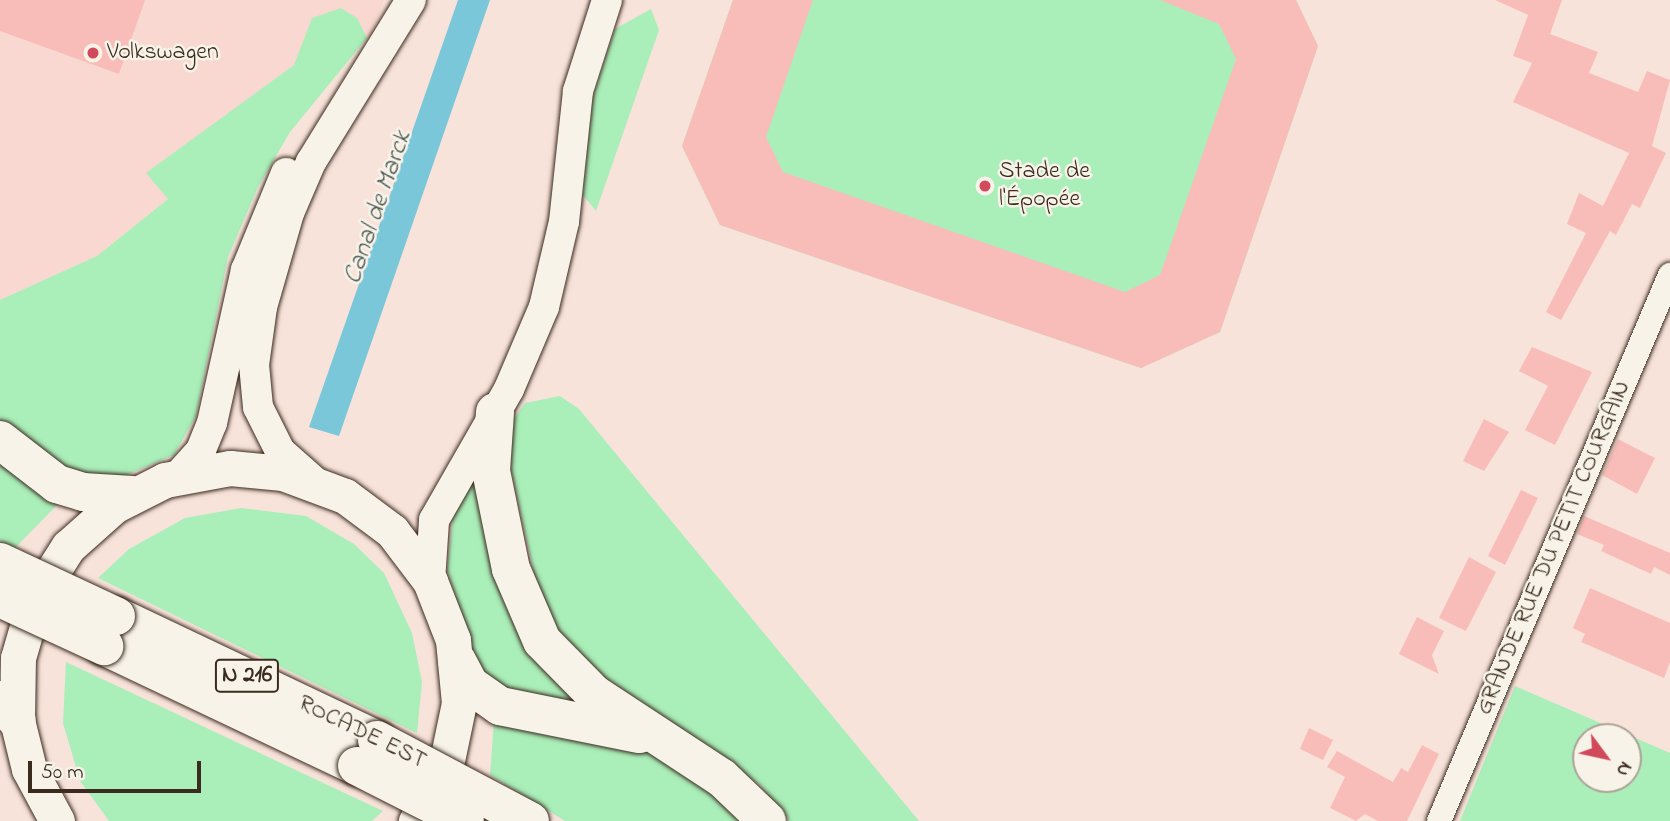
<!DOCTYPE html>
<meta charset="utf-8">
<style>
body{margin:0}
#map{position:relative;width:1670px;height:821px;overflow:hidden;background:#f8e3da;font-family:"Indie Flower",sans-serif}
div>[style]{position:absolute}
.built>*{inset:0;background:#f8d8d0}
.green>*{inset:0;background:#aaeeb9}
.water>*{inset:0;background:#7ac7d9}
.building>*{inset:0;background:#f9bdb9}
.roads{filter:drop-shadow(0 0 2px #3b2a1e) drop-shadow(0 0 2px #3b2a1e)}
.minor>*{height:24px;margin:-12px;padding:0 12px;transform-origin:12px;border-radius:12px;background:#f7f3e8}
.tertiary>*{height:30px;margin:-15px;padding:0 15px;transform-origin:15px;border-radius:15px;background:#f7f3e8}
.secondary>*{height:35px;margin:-17.5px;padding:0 17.5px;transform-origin:17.5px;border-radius:17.5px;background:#f7f3e8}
.trunk>*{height:38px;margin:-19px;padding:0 19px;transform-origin:19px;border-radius:19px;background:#f7f3e8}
.motorway>*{height:38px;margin:-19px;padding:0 19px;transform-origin:19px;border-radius:19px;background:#f7f3e8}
.bridges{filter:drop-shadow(0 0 2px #3b2a1e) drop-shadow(0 0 2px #3b2a1e)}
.trunk-bridge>*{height:38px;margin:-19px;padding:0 19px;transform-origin:19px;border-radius:19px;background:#f7f3e8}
.dots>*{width:19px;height:19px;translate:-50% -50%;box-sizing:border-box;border:4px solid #f7f3e8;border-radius:50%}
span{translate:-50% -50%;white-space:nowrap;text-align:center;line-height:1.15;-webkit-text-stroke:5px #f7f3e8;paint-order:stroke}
.shield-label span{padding:2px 5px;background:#f7f3e8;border:2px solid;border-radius:5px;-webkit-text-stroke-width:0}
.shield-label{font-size:23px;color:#3b2a1e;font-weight:700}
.poi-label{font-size:24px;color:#3b2a1e}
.left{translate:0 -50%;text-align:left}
.street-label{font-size:24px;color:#3b2a1e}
.water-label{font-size:26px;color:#4e5956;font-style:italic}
.north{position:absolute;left:1572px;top:723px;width:70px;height:70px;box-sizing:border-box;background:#f7f3e8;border:2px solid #aca397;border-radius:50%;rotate:123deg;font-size:19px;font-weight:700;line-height:28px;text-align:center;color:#3b2a1e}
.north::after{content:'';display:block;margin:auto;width:24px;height:32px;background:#d1495b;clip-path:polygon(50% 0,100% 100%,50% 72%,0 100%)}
.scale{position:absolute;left:28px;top:761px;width:173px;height:32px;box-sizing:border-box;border:4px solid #3b2a1e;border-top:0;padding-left:9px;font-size:21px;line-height:24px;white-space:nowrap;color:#3b2a1e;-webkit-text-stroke:5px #f7f3e8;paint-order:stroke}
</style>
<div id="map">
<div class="built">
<i style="clip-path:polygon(0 0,384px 0,372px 34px,97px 256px,0 300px)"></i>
</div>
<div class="green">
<i style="clip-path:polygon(733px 0,1296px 0,1318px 46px,1220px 332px,1141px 368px,720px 225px,682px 146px)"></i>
<i style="clip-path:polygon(341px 8px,357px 18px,367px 38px,290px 132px,258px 187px,228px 257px,196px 416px,174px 455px,112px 481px,64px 473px,0 424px,0 300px,97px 256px,168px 199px,146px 173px,294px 65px,312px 18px)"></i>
<i style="clip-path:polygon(651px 9px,659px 30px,596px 211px,583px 195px,592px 99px,615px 29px)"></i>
<i style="clip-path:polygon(560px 396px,579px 409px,919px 821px,789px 821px,760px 785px,580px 661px,541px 605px,506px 446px,510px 424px,525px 403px)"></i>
<i style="clip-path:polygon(0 453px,63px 499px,15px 548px,0 541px)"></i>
<i style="clip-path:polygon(477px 472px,597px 707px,523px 705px,478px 669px,447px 570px,453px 518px)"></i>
<i style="clip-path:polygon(241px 508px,306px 516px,354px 544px,384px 573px,412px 633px,422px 682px,417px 733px,98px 578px,129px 549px,185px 518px)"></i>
<i style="clip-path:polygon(66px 662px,383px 811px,372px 821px,109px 821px,80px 781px,63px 723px)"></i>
<i style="clip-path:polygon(evenodd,1515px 686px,1670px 753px,1670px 821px,1460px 821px,1515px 686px,1586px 737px,1628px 737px,1628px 779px,1586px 779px,1586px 737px)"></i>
<i style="clip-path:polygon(494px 721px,586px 731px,680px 762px,753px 821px,565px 821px,490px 775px)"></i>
</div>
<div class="water">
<i style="clip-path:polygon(458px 0,490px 0,339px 436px,309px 427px)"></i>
</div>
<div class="building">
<i style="clip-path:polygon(0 0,145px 0,119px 74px,0 31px)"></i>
<i style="clip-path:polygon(733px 0,813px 0,766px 137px,783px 172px,1125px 292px,1160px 275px,1236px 59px,1219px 24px,1160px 0,1296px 0,1318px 46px,1220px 332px,1141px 368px,720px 225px,682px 146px)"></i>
<i style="clip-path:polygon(1495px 0,1562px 0,1550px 34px,1598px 52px,1589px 73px,1638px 92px,1647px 71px,1670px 80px,1652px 146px,1666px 153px,1640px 208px,1632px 204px,1616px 235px,1610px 231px,1561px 320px,1546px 312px,1586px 233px,1567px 224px,1579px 193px,1603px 206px,1629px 153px,1513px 102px,1532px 63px,1513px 56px,1528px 15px)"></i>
<i style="clip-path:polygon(1532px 347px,1592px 372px,1555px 445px,1525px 430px,1548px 386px,1519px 371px)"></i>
<i style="clip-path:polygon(1484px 419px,1509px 432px,1484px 471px,1463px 461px)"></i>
<i style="clip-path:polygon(1618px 439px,1655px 458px,1637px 494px,1602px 475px)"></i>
<i style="clip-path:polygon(1521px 490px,1538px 498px,1505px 565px,1488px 556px)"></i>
<i style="clip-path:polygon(1584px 516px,1670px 553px,1670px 575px,1654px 567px,1651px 574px,1601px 551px,1604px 545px,1577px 534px)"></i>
<i style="clip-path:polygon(1469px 557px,1496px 572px,1466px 631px,1439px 618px)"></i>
<i style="clip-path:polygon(1590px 588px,1670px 623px,1670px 662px,1664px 678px,1581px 642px,1585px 634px,1573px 628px)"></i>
<i style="clip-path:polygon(1417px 617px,1444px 631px,1432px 655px,1439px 674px,1399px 654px)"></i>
<i style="clip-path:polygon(1309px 728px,1333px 740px,1323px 760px,1300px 749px)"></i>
<i style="clip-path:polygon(1422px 745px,1439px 754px,1407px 821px,1378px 821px,1365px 814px,1356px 821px,1330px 808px,1345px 777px,1327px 767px,1337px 751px,1393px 782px,1401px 768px,1408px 772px)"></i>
</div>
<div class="roads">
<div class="minor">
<i style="left:1439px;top:821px;width:593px;rotate:-67.07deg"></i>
</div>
<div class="tertiary">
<i style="left:177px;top:477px;width:36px;rotate:-48deg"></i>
<i style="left:201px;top:450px;width:29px;rotate:-68deg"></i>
<i style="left:212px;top:423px;width:157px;rotate:-77.5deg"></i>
<i style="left:246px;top:270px;width:105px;rotate:-67.6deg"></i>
<i style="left:316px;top:483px;width:48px;rotate:-138.4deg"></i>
<i style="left:280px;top:451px;width:49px;rotate:-116.6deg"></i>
<i style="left:258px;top:407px;width:42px;rotate:-95.4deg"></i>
<i style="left:254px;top:365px;width:59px;rotate:-82.1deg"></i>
<i style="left:262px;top:307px;width:98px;rotate:-74deg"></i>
<i style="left:289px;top:213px;width:56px;rotate:-66.7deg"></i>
<i style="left:311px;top:162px;width:190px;rotate:-58.3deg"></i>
<i style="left:430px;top:581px;width:61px;rotate:-86.2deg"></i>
<i style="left:434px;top:520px;width:151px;rotate:-60.2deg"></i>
<i style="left:509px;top:389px;width:89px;rotate:-66.9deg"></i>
<i style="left:544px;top:307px;width:87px;rotate:-76.8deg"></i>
<i style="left:564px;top:222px;width:132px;rotate:-83.9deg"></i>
<i style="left:578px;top:91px;width:96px;rotate:-72.3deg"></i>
</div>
<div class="secondary">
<i style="left:57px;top:821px;width:59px;rotate:-118.3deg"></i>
<i style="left:29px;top:769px;width:50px;rotate:-103.8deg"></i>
<i style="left:17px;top:720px;width:62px;rotate:-89.1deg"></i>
<i style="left:18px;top:658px;width:61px;rotate:-73.9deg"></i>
<i style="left:35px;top:599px;width:62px;rotate:-57.6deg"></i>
<i style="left:68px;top:547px;width:62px;rotate:-41.7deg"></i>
<i style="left:114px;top:506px;width:57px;rotate:-27deg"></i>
<i style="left:165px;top:480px;width:66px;rotate:-10.5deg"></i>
<i style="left:230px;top:468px;width:53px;rotate:5.4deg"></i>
<i style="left:283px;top:473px;width:66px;rotate:20.4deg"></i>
<i style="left:345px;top:496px;width:59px;rotate:36.7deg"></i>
<i style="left:392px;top:531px;width:63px;rotate:52.8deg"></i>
<i style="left:430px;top:581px;width:63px;rotate:68.7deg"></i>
<i style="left:453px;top:640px;width:63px;rotate:84.6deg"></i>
<i style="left:459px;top:703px;width:63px;rotate:101.8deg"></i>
<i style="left:446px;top:765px;width:64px;rotate:118.2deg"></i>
</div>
<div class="trunk">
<i style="left:495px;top:412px;width:59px;rotate:93.9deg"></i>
<i style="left:491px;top:471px;width:100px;rotate:78.5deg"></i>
<i style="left:511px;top:569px;width:78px;rotate:66.7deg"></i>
<i style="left:542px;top:641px;width:74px;rotate:45.5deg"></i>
<i style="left:594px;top:694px;width:153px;rotate:33.3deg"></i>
<i style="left:722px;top:778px;width:62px;rotate:43.7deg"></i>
<i style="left:116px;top:616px;width:289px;rotate:25.4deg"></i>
<i style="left:104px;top:646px;width:280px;rotate:25.4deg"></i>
<i style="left:457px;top:661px;width:27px;rotate:62deg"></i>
<i style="left:470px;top:685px;width:37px;rotate:35deg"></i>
<i style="left:500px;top:706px;width:142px;rotate:11.4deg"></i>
</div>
<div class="motorway">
<i style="left:0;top:440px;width:72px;rotate:37.7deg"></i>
<i style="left:57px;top:484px;width:27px;rotate:17deg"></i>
<i style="left:83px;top:492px;width:49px;rotate:3.5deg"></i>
<i style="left:0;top:700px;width:26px;rotate:50deg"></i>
</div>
</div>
<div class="bridges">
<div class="trunk-bridge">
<i style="left:0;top:562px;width:128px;rotate:25deg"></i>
<i style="left:0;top:598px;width:115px;rotate:24.8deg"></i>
<i style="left:377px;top:740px;width:173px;rotate:27.9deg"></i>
<i style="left:357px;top:766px;width:121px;rotate:27deg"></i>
</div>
</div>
<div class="dots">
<i style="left:93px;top:53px;background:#d1495b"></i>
<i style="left:985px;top:186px;background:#d1495b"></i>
</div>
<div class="shield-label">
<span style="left:247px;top:676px">N 216</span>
</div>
<div class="poi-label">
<span class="left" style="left:107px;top:53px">Volkswagen</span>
<span class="left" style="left:999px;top:186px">Stade de<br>l'Épopée</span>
</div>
<div class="street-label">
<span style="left:1554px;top:548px;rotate:-67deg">GRANDE RUE DU PETIT COURGAIN</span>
<span style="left:362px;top:733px;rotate:26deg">ROCADE EST</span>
</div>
<div class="water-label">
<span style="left:379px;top:208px;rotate:-71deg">Canal de Marck</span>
</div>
<div class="north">N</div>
<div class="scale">50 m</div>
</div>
